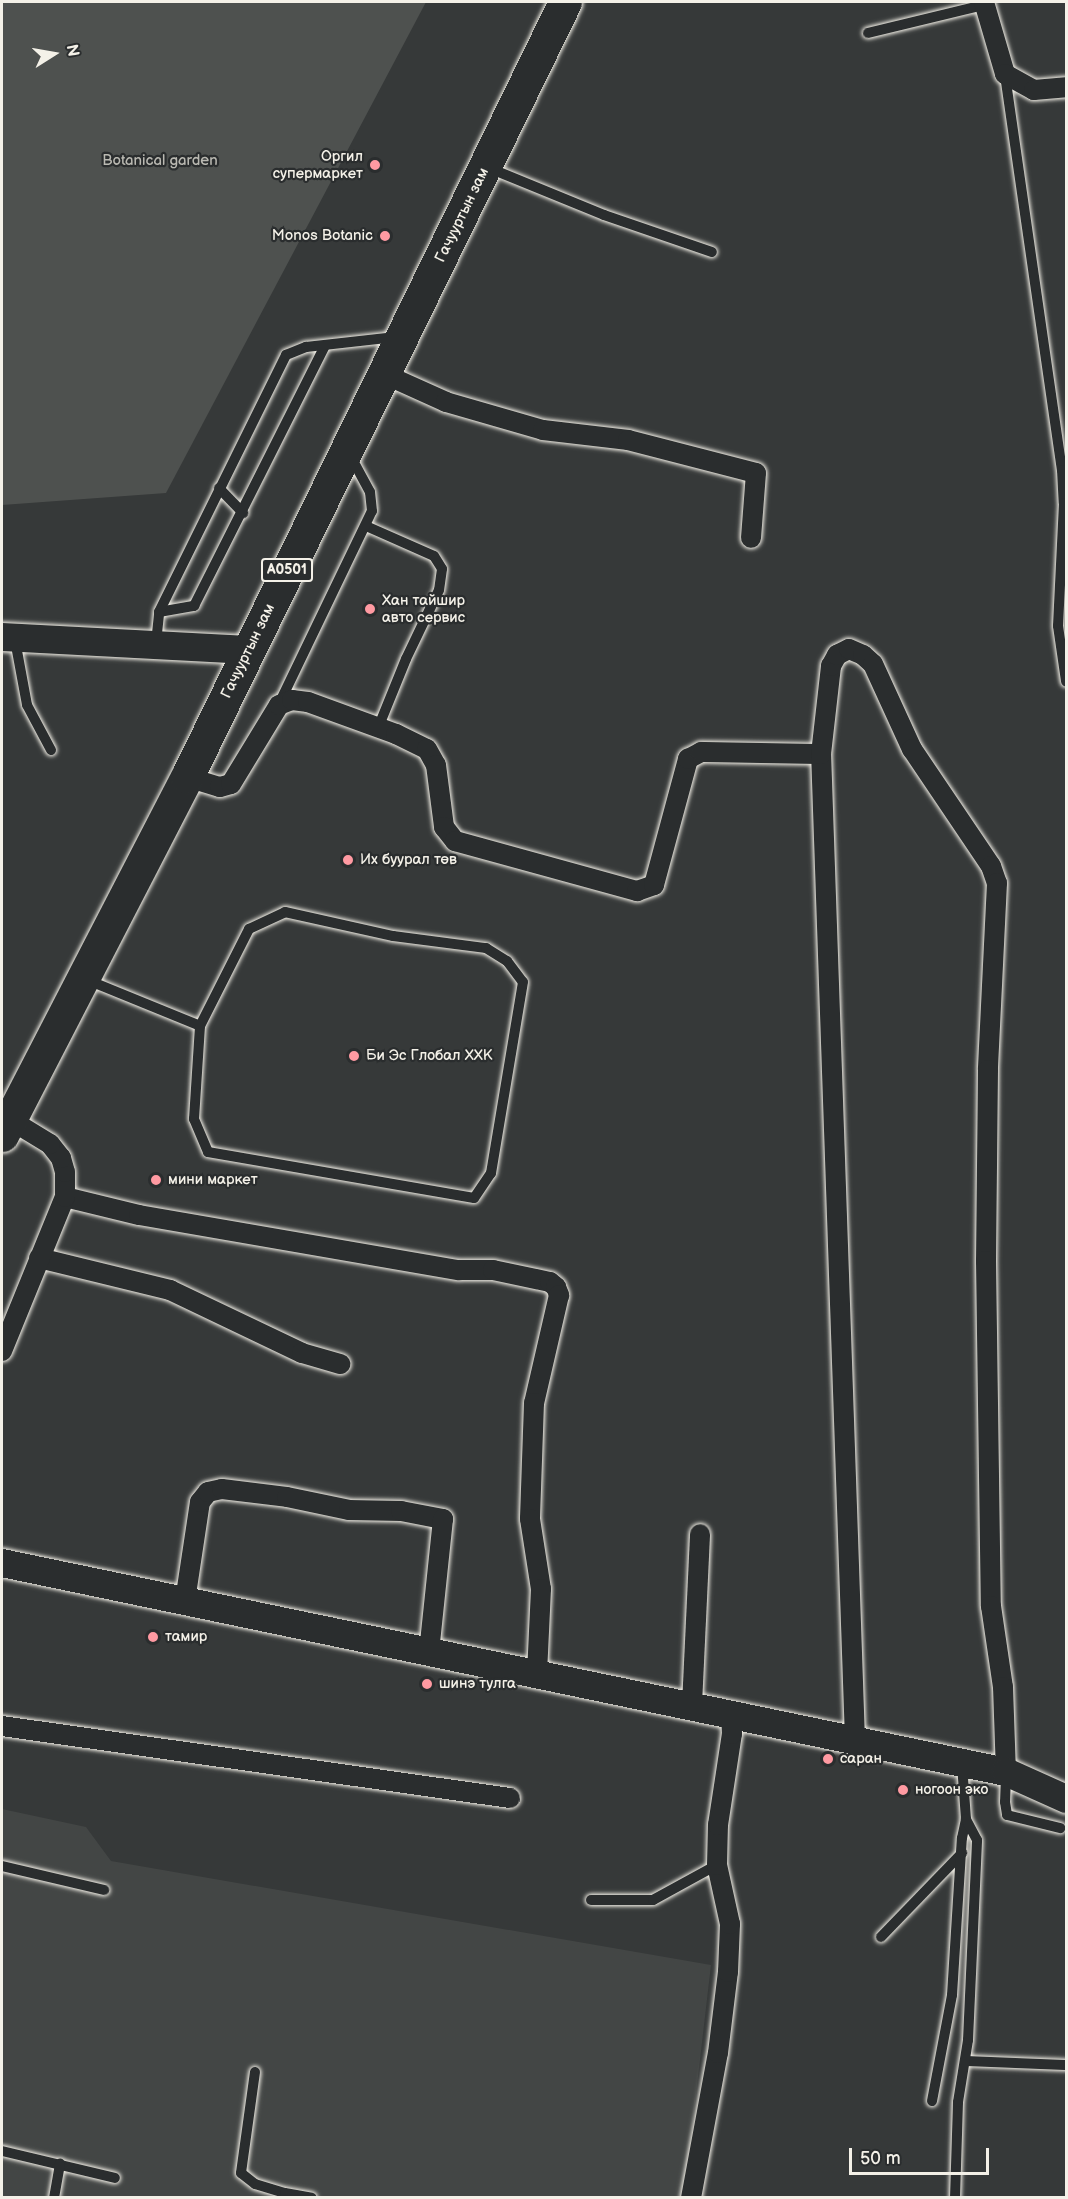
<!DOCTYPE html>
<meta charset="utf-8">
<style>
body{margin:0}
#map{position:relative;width:1068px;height:2199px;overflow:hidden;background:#363939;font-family:"Balsamiq Sans",sans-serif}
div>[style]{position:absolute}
.built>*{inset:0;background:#434645}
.green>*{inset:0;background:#4e514f}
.roads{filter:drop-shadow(0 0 2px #f4f1e8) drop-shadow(0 0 2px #f4f1e8)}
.lane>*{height:10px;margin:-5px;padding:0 5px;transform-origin:5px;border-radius:5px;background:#2a2d2e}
.street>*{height:20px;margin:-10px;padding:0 10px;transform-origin:10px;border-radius:10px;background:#2a2d2e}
.secondary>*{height:28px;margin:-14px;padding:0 14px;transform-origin:14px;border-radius:14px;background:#2a2d2e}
.highway>*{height:33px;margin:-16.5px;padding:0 16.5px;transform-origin:16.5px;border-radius:16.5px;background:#2a2d2e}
.dots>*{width:16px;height:16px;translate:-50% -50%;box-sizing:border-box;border:3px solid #2a2d2e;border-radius:50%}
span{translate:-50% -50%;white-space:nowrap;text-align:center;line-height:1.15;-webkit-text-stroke:4.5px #2a2d2e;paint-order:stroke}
.shield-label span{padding:2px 4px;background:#2a2d2e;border:2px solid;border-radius:4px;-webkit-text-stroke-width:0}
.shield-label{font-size:14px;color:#f4f1e8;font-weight:700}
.poi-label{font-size:15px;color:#f4f1e8}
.right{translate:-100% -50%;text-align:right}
.left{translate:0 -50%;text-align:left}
.park-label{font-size:15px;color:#bab9b2}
.street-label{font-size:15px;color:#f4f1e8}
.frame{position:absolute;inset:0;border:3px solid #f4f1e8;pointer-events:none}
.north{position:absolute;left:24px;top:24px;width:60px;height:60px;-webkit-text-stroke:4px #2a2d2e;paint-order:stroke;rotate:79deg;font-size:16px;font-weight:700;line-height:24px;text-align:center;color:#f4f1e8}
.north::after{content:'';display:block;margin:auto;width:21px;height:27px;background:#f4f1e8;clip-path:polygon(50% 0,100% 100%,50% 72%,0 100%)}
.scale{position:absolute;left:849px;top:2148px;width:140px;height:27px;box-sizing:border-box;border:3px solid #f4f1e8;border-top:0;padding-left:8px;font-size:18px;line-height:21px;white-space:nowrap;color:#f4f1e8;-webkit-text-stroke:4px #2a2d2e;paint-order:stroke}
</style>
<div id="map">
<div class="built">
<i style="clip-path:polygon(2px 1809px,86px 1827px,111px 1861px,711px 1965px,684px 2197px,2px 2198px)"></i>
</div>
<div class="green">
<i style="clip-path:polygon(2px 2px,426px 2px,166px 493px,2px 505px)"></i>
</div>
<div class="roads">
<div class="lane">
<i style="left:868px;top:33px;width:123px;rotate:-13.6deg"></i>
<i style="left:1005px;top:75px;width:399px;rotate:81.8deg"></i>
<i style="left:1062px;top:470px;width:33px;rotate:87deg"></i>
<i style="left:1064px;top:503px;width:123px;rotate:92.8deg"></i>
<i style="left:1058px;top:626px;width:56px;rotate:81.7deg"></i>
<i style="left:489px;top:168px;width:124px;rotate:22.2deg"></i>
<i style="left:604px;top:215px;width:114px;rotate:18.9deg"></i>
<i style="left:219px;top:488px;width:35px;rotate:46deg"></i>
<i style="left:366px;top:526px;width:74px;rotate:23.8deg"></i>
<i style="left:434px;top:556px;width:15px;rotate:58deg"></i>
<i style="left:442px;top:569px;width:21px;rotate:98deg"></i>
<i style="left:439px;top:590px;width:76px;rotate:115.6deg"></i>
<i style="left:406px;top:659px;width:74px;rotate:112.1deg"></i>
<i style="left:159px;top:612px;width:36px;rotate:-10deg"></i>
<i style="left:194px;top:606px;width:292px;rotate:-63.3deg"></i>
<i style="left:15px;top:640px;width:66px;rotate:79.5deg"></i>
<i style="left:27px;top:705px;width:51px;rotate:61.9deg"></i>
<i style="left:156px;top:643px;width:31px;rotate:-84deg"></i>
<i style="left:159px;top:612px;width:287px;rotate:-63.7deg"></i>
<i style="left:286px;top:355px;width:22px;rotate:-22deg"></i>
<i style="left:306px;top:347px;width:90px;rotate:-6.4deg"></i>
<i style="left:279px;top:704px;width:214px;rotate:-64.3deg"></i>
<i style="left:372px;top:511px;width:19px;rotate:-96deg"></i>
<i style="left:370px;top:492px;width:42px;rotate:-118.4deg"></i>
<i style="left:285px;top:912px;width:111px;rotate:12.5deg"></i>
<i style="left:393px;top:936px;width:94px;rotate:7.4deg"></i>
<i style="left:486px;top:948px;width:25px;rotate:32deg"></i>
<i style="left:507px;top:961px;width:26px;rotate:53deg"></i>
<i style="left:523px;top:982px;width:194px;rotate:99.5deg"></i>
<i style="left:491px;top:1173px;width:30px;rotate:124deg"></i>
<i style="left:474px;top:1198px;width:270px;rotate:-170.2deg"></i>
<i style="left:208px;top:1152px;width:36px;rotate:-113deg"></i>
<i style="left:194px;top:1119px;width:93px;rotate:-86.3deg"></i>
<i style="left:200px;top:1026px;width:109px;rotate:-63.2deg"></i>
<i style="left:249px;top:929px;width:40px;rotate:-25deg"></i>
<i style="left:85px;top:979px;width:124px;rotate:22.2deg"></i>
<i style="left:1006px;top:1775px;width:27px;rotate:92deg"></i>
<i style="left:1005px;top:1802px;width:13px;rotate:81deg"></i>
<i style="left:1007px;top:1815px;width:55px;rotate:13.8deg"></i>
<i style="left:2px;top:1866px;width:105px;rotate:13.2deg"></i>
<i style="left:591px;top:1900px;width:62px"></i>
<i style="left:653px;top:1900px;width:73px;rotate:-28.7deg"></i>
<i style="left:881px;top:1937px;width:117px;rotate:-46deg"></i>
<i style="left:965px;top:2061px;width:101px;rotate:2.3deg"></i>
<i style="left:255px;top:2072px;width:102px;rotate:97.9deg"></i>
<i style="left:241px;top:2173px;width:18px;rotate:38deg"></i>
<i style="left:255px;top:2184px;width:31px;rotate:17deg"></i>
<i style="left:285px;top:2193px;width:27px;rotate:10deg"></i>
<i style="left:932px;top:2101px;width:108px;rotate:-79.3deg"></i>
<i style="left:952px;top:1995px;width:157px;rotate:-86.4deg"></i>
<i style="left:962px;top:1838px;width:19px;rotate:-78deg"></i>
<i style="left:966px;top:1819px;width:54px;rotate:-94.2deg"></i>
<i style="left:2px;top:2151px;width:116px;rotate:13.4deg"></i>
<i style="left:54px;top:2198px;width:35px;rotate:-80deg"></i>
<i style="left:955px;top:2198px;width:96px;rotate:-88.2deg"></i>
<i style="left:958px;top:2102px;width:63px;rotate:-80.8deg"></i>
<i style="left:968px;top:2040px;width:200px;rotate:-87.4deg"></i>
<i style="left:977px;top:1840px;width:24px;rotate:-118deg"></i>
</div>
<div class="street">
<i style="left:984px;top:2px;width:75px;rotate:73.7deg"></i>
<i style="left:1005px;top:74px;width:33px;rotate:29deg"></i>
<i style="left:1034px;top:90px;width:32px;rotate:-5deg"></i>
<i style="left:384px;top:374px;width:68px;rotate:24.3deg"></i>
<i style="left:446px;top:402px;width:101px;rotate:16.1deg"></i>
<i style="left:543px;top:430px;width:86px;rotate:6.7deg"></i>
<i style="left:628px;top:440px;width:132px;rotate:14.5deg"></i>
<i style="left:756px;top:473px;width:65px;rotate:94.4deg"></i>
<i style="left:187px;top:777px;width:34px;rotate:17deg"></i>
<i style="left:220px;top:787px;width:11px;rotate:-15deg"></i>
<i style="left:231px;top:784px;width:92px;rotate:-58.7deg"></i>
<i style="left:279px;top:705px;width:14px;rotate:-21deg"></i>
<i style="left:292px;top:700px;width:16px;rotate:7deg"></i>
<i style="left:308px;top:702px;width:94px;rotate:20deg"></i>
<i style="left:396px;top:734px;width:34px;rotate:26deg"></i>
<i style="left:427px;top:749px;width:18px;rotate:61deg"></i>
<i style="left:436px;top:765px;width:63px;rotate:82.6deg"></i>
<i style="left:444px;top:827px;width:18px;rotate:52deg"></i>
<i style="left:455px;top:841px;width:189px;rotate:15.4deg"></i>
<i style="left:637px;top:891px;width:18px;rotate:-19deg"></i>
<i style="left:654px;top:885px;width:131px;rotate:-74.9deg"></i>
<i style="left:688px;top:759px;width:15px;rotate:-28deg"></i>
<i style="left:701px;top:752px;width:120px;rotate:1deg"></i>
<i style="left:65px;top:1197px;width:76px;rotate:13.7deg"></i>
<i style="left:139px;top:1215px;width:325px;rotate:9.8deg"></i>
<i style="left:459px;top:1270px;width:34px"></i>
<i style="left:493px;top:1270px;width:58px;rotate:11.9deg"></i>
<i style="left:550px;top:1282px;width:8px;rotate:40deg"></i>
<i style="left:556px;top:1287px;width:9px;rotate:69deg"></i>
<i style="left:559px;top:1295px;width:111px;rotate:103deg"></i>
<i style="left:534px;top:1403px;width:116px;rotate:92deg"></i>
<i style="left:530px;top:1519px;width:71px;rotate:81.1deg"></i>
<i style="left:541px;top:1589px;width:85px;rotate:92.7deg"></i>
<i style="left:39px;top:1258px;width:135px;rotate:13.7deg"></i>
<i style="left:170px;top:1290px;width:146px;rotate:25.5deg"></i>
<i style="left:302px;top:1353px;width:40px;rotate:16deg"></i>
<i style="left:2px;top:1351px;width:166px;rotate:-67.8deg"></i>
<i style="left:65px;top:1197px;width:25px;rotate:-90deg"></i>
<i style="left:65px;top:1172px;width:15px;rotate:-106deg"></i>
<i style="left:61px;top:1158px;width:18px;rotate:-128deg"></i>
<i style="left:50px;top:1144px;width:48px;rotate:-148.6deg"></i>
<i style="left:185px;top:1601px;width:100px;rotate:-81.4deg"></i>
<i style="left:200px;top:1502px;width:13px;rotate:-51deg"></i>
<i style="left:208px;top:1492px;width:14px;rotate:-12deg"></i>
<i style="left:222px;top:1489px;width:65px;rotate:7deg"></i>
<i style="left:287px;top:1497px;width:63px;rotate:11.8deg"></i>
<i style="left:349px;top:1510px;width:52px;rotate:1.1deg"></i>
<i style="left:401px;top:1511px;width:43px;rotate:10.8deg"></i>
<i style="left:443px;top:1519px;width:134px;rotate:96deg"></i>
<i style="left:692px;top:1705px;width:171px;rotate:-87.3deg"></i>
<i style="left:2px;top:1726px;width:513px;rotate:8.07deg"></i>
<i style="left:855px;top:1740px;width:987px;rotate:-91.97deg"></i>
<i style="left:821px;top:754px;width:89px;rotate:-83.5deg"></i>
<i style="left:831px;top:666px;width:13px;rotate:-61deg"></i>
<i style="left:837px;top:655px;width:13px;rotate:-27deg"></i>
<i style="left:849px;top:649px;width:15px;rotate:23deg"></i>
<i style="left:863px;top:655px;width:13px;rotate:42deg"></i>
<i style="left:873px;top:664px;width:94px;rotate:65.4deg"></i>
<i style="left:912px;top:749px;width:141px;rotate:56deg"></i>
<i style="left:991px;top:866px;width:18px;rotate:71deg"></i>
<i style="left:997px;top:883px;width:187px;rotate:92.8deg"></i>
<i style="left:988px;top:1070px;width:191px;rotate:90.6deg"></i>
<i style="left:986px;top:1261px;width:345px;rotate:89.2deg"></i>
<i style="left:991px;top:1606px;width:82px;rotate:81.6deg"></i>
<i style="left:1003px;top:1687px;width:85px;rotate:88deg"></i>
<i style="left:691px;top:2198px;width:147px;rotate:-79.5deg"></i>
<i style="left:718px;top:2053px;width:82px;rotate:-83deg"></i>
<i style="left:728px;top:1972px;width:48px;rotate:-87.6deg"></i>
<i style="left:730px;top:1924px;width:60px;rotate:-102.4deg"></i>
<i style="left:717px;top:1865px;width:40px;rotate:-88.6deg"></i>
<i style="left:718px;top:1825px;width:92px;rotate:-81.3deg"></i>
<i style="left:732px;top:1734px;width:20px;rotate:-93deg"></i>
</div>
<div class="secondary">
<i style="left:2px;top:637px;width:247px;rotate:3deg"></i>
<i style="left:2px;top:1563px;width:1026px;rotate:11.76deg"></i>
<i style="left:1006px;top:1772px;width:66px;rotate:24.2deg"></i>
</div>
<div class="highway">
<i style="left:2px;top:1135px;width:403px;rotate:-62.7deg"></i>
<i style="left:187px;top:777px;width:862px;rotate:-64deg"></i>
</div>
</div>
<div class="dots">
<i style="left:375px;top:165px;background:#ff9aa2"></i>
<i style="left:385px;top:236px;background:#ff9aa2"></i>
<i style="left:370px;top:609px;background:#ff9aa2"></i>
<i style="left:348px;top:860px;background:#ff9aa2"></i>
<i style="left:354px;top:1056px;background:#ff9aa2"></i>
<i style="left:156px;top:1180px;background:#ff9aa2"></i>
<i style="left:153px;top:1637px;background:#ff9aa2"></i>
<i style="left:427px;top:1684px;background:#ff9aa2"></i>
<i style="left:828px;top:1759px;background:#ff9aa2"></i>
<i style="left:903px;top:1790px;background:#ff9aa2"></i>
</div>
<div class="shield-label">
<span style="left:287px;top:570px">A0501</span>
</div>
<div class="poi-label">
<span class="right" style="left:363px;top:165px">Оргил<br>супермаркет</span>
<span class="right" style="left:373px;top:236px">Monos Botanic</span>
<span class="left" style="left:382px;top:609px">Хан тайшир<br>авто сервис</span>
<span class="left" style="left:360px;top:860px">Их буурал төв</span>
<span class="left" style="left:366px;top:1056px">Би Эс Глобал ХХК</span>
<span class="left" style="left:168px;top:1180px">мини маркет</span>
<span class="left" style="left:165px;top:1637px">тамир</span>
<span class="left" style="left:439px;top:1684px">шинэ тулга</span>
<span class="left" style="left:840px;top:1759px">саран</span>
<span class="left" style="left:915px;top:1790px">ногоон эко</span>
</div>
<div class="park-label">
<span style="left:160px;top:161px">Botanical garden</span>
</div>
<div class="street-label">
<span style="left:462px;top:215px;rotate:-64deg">Гачууртын зам</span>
<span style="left:248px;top:651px;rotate:-64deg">Гачууртын зам</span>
</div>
<div class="frame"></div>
<div class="north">N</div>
<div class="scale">50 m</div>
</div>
